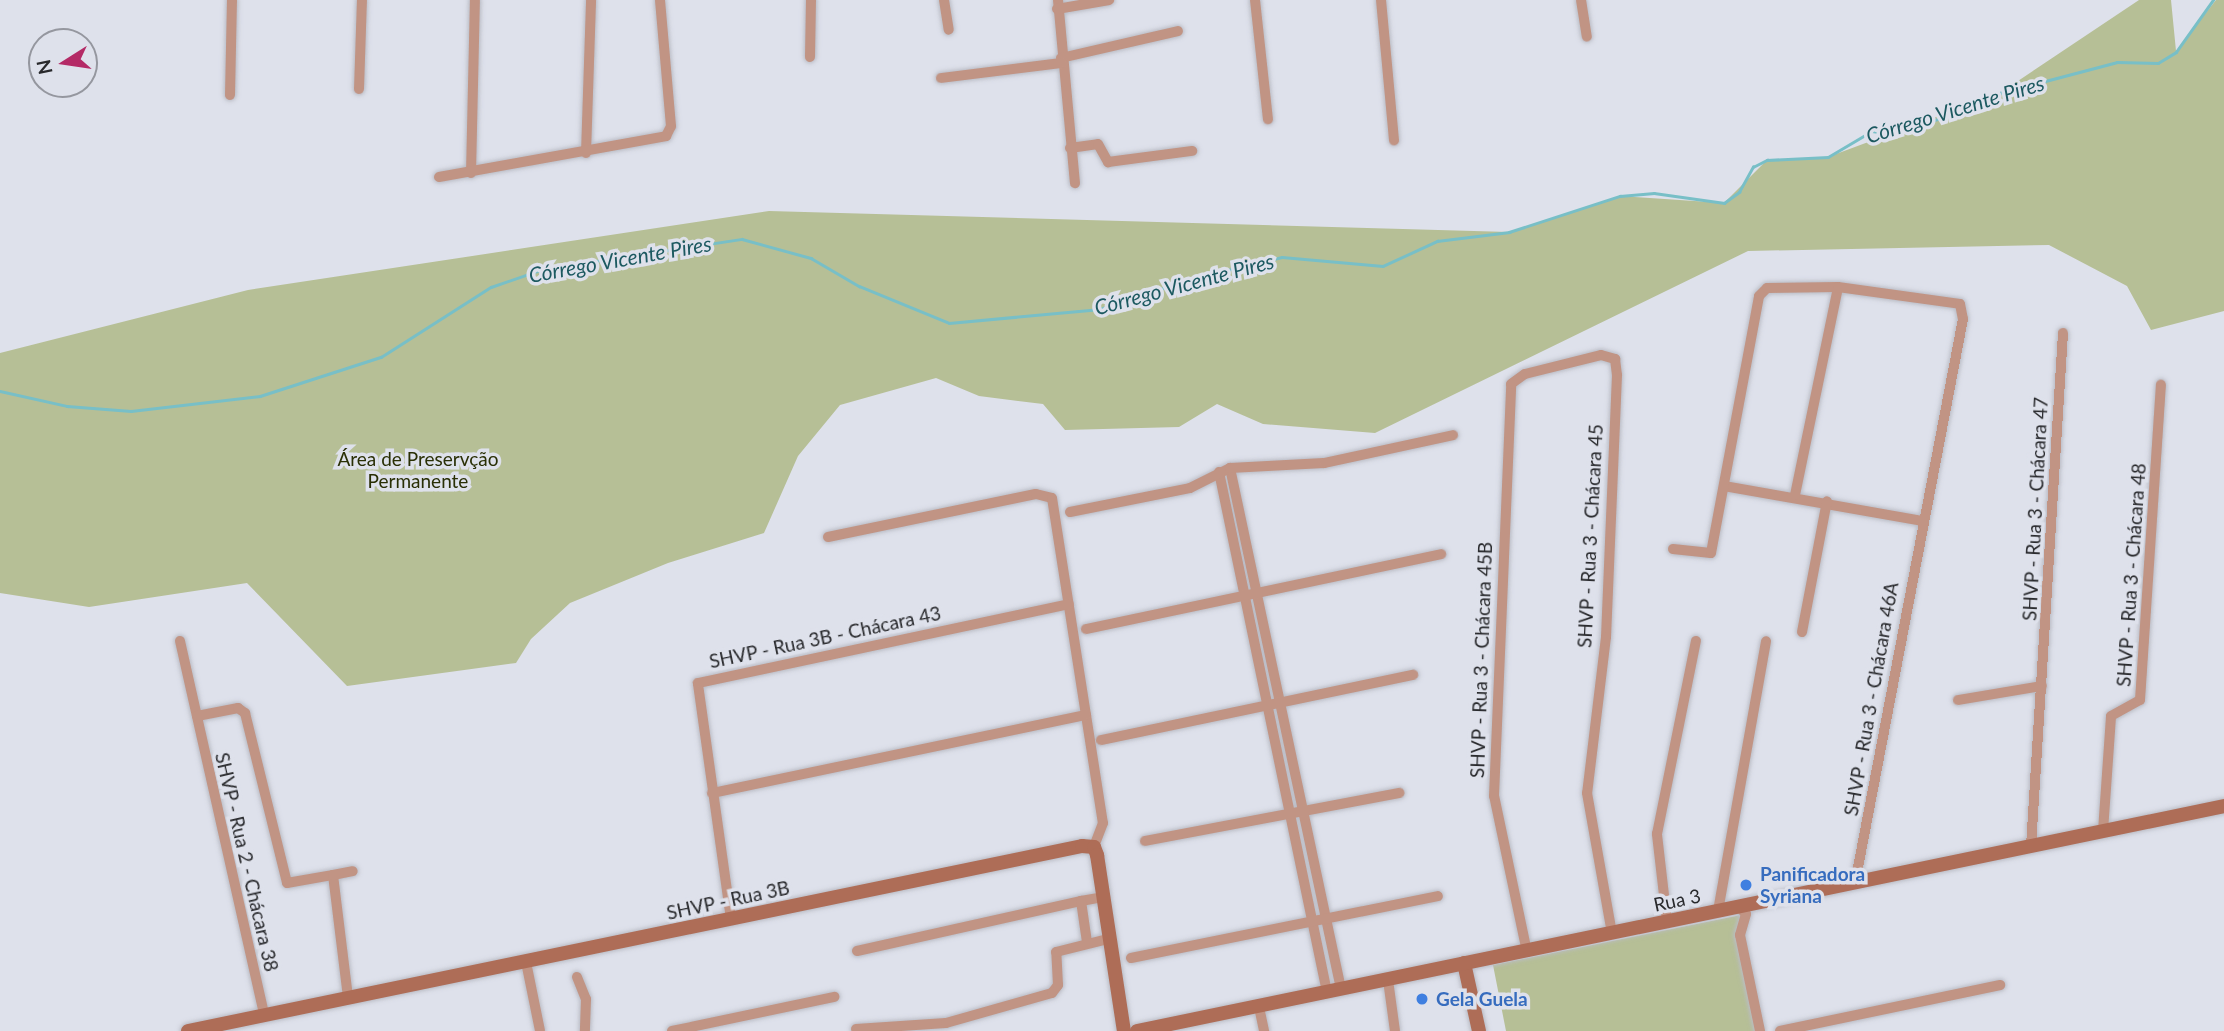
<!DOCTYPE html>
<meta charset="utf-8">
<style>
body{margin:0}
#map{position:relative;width:2224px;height:1031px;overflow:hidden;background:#dee1eb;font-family:Lato,sans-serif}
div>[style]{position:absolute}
.green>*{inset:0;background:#b6bf96}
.stream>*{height:2.5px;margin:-1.25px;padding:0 1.25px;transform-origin:1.25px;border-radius:1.25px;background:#78bfc7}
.roads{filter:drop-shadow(0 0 2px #babcc5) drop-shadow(0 0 2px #babcc5)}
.street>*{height:10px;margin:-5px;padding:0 5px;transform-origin:5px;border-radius:5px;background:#c19484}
.secondary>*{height:14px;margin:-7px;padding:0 7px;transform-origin:7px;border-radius:7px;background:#ae6d57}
.dots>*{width:19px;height:19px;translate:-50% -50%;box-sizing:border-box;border:4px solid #dee1eb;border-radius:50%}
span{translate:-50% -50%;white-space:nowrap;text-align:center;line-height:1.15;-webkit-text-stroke:7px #dee1eb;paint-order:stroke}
.park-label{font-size:19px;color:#292f05}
.street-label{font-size:19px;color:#28292c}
.shop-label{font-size:19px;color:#366cbe;font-weight:700}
.left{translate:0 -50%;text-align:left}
.water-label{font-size:21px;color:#1c5960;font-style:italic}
.north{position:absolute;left:28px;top:28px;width:70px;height:70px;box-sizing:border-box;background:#dee1eb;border:2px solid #95979f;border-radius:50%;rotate:258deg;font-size:19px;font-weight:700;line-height:28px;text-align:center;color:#28292c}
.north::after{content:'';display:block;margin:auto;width:24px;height:32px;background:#b42a66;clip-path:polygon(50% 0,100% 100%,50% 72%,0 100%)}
</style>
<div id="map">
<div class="green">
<i style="clip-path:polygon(2139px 0,2171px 0,2176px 51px,2216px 0,2224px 0,2224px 311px,2151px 330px,2127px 286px,2049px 245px,1748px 251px,1375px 433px,1263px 424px,1217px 404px,1179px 427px,1065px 430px,1043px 404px,979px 396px,936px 378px,840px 405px,798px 456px,764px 533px,668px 563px,570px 603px,531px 639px,516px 663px,347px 686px,247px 583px,89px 607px,0 593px,0 353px,248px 290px,769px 211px,1509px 232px,1620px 196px,1724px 203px,1767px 160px,1828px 157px,2000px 93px)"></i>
<i style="clip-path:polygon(1746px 914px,1740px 936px,1760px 1031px,1506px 1031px,1493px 965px)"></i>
</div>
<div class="stream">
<i style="left:0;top:391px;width:69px;rotate:12.6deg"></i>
<i style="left:67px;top:406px;width:64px;rotate:4.5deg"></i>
<i style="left:131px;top:411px;width:130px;rotate:-6.6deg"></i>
<i style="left:260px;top:396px;width:127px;rotate:-17.9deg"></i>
<i style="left:381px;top:357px;width:130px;rotate:-32.5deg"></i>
<i style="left:491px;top:287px;width:55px;rotate:-19.1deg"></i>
<i style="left:543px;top:269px;width:201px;rotate:-8.6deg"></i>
<i style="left:742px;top:239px;width:72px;rotate:15.4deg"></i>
<i style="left:811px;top:258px;width:56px;rotate:30.3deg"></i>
<i style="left:859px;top:286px;width:97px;rotate:22.3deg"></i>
<i style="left:949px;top:323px;width:152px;rotate:-5.3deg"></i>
<i style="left:1100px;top:309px;width:99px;rotate:-18.3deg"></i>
<i style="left:1194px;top:278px;width:90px;rotate:-13.4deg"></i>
<i style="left:1282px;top:257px;width:101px;rotate:5.1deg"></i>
<i style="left:1383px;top:266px;width:60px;rotate:-24.8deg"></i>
<i style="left:1437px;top:241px;width:73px;rotate:-7.1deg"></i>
<i style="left:1509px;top:232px;width:117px;rotate:-18deg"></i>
<i style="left:1620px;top:196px;width:34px;rotate:-5deg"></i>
<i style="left:1654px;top:193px;width:71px;rotate:8.1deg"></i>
<i style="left:1724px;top:203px;width:19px;rotate:-36deg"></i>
<i style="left:1739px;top:192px;width:29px;rotate:-61deg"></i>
<i style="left:1753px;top:167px;width:16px;rotate:-27deg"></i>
<i style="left:1767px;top:160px;width:61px;rotate:-2.8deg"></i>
<i style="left:1828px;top:157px;width:51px;rotate:-30.6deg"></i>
<i style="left:1872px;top:131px;width:15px;rotate:8deg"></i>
<i style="left:1887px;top:133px;width:68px;rotate:-15.3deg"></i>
<i style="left:1953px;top:115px;width:52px;rotate:-25.1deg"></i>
<i style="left:2000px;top:93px;width:121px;rotate:-14.8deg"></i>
<i style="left:2117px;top:62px;width:41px;rotate:1.4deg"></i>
<i style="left:2158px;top:63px;width:21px;rotate:-31deg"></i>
<i style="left:2176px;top:52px;width:64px;rotate:-54.6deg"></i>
</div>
<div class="roads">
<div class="street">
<i style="left:944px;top:0;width:30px;rotate:81deg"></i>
<i style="left:1058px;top:0;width:184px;rotate:84.7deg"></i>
<i style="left:1255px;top:0;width:120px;rotate:83.8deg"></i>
<i style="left:1381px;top:0;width:141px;rotate:84.7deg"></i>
<i style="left:1581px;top:0;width:37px;rotate:81deg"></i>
<i style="left:1057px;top:9px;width:53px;rotate:-9.8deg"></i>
<i style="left:810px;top:57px;width:57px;rotate:-89deg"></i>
<i style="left:1061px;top:58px;width:120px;rotate:-13deg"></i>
<i style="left:941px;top:78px;width:122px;rotate:-7.1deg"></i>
<i style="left:359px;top:89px;width:89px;rotate:-88.1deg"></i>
<i style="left:230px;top:95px;width:95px;rotate:-88.8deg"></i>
<i style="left:1070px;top:148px;width:28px;rotate:-8deg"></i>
<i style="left:1098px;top:144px;width:21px;rotate:61deg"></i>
<i style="left:1108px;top:162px;width:85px;rotate:-7.5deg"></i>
<i style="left:586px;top:153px;width:153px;rotate:-88.1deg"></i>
<i style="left:471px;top:173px;width:173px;rotate:-88.7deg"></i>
<i style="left:439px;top:177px;width:231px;rotate:-10.2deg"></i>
<i style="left:666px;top:136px;width:11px;rotate:-63deg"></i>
<i style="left:671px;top:126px;width:126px;rotate:-95deg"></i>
<i style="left:1230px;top:468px;width:533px;rotate:77.97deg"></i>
<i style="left:1219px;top:472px;width:531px;rotate:78.27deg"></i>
<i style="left:1724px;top:486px;width:201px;rotate:10deg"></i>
<i style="left:1795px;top:495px;width:212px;rotate:-78.3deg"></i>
<i style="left:1070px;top:512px;width:122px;rotate:-11.3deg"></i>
<i style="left:1190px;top:488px;width:45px;rotate:-26.6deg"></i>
<i style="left:1230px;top:468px;width:94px;rotate:-3deg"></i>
<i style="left:1324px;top:463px;width:132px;rotate:-12.2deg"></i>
<i style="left:828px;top:537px;width:212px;rotate:-11.7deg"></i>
<i style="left:1036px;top:494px;width:16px;rotate:14deg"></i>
<i style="left:1052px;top:498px;width:329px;rotate:81.1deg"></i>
<i style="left:1103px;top:823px;width:26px;rotate:111deg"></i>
<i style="left:1673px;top:549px;width:38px;rotate:6deg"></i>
<i style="left:1711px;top:553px;width:261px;rotate:-79.4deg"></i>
<i style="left:1759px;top:296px;width:11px;rotate:-45deg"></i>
<i style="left:1767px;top:288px;width:71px;rotate:-0.8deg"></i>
<i style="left:1838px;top:287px;width:123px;rotate:7.9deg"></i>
<i style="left:1960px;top:304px;width:15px;rotate:79deg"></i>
<i style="left:1963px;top:319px;width:574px;rotate:100.84deg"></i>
<i style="left:1086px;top:629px;width:363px;rotate:-11.9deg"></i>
<i style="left:1802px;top:632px;width:133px;rotate:-79.2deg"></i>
<i style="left:180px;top:641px;width:383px;rotate:77.3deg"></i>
<i style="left:1958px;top:700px;width:85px;rotate:-9.5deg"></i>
<i style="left:197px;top:716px;width:42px;rotate:-11deg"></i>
<i style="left:238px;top:708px;width:9px;rotate:36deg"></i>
<i style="left:245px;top:713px;width:175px;rotate:76.1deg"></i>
<i style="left:287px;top:883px;width:47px;rotate:-9.9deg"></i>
<i style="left:333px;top:875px;width:124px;rotate:83deg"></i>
<i style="left:1101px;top:740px;width:319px;rotate:-11.8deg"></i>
<i style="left:712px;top:793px;width:382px;rotate:-11.8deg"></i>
<i style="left:2103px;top:831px;width:115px;rotate:-86deg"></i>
<i style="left:2111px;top:716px;width:33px;rotate:-29deg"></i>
<i style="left:2140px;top:700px;width:316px;rotate:-86.2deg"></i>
<i style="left:1145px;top:841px;width:259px;rotate:-10.7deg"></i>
<i style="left:2031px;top:846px;width:514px;rotate:-86.43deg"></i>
<i style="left:333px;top:875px;width:20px;rotate:-11deg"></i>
<i style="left:1081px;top:901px;width:22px;rotate:-10deg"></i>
<i style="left:1738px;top:906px;width:11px;rotate:45deg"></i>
<i style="left:1746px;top:914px;width:22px;rotate:106deg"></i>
<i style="left:1740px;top:935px;width:98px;rotate:78.2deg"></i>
<i style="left:1718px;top:911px;width:274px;rotate:-79.9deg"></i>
<i style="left:731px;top:919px;width:238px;rotate:-98deg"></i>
<i style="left:698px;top:683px;width:379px;rotate:-12deg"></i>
<i style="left:1667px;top:921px;width:88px;rotate:-96.6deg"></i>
<i style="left:1657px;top:834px;width:197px;rotate:-78.6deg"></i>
<i style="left:857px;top:951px;width:230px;rotate:-12.6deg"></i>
<i style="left:1081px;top:901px;width:41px;rotate:81.7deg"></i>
<i style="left:1527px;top:952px;width:159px;rotate:-101.9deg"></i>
<i style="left:1494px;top:796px;width:412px;rotate:-87.6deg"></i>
<i style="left:1511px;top:384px;width:17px;rotate:-36deg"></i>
<i style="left:1525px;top:374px;width:78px;rotate:-14deg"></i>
<i style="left:1601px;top:355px;width:15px;rotate:16deg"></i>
<i style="left:1615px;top:359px;width:16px;rotate:83deg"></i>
<i style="left:1617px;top:375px;width:262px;rotate:92.4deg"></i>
<i style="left:1606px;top:637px;width:157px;rotate:96.9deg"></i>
<i style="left:1587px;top:793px;width:142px;rotate:79.9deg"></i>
<i style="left:1131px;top:958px;width:313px;rotate:-11.4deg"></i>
<i style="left:526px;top:962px;width:70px;rotate:78.5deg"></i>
<i style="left:577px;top:977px;width:24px;rotate:68deg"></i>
<i style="left:586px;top:999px;width:32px;rotate:92deg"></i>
<i style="left:1388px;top:980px;width:51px;rotate:82.2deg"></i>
<i style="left:1259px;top:1007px;width:25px;rotate:78deg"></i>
<i style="left:856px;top:1029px;width:90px;rotate:-3.8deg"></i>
<i style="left:946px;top:1023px;width:110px;rotate:-15.8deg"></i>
<i style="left:1052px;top:993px;width:10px;rotate:-53deg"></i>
<i style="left:1058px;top:985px;width:33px;rotate:-93deg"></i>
<i style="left:1056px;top:952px;width:54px;rotate:-14deg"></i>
<i style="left:672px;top:1031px;width:166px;rotate:-11.9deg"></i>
<i style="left:1780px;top:1031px;width:225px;rotate:-11.8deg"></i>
</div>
<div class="secondary">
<i style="left:1464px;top:963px;width:70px;rotate:77.6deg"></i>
<i style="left:188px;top:1031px;width:913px;rotate:-11.69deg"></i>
<i style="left:1082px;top:846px;width:12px;rotate:5deg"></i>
<i style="left:1094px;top:847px;width:9px;rotate:69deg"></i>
<i style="left:1097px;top:855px;width:178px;rotate:81.3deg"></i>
<i style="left:1137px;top:1031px;width:1110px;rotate:-11.69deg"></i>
</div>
</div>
<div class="dots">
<i style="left:1746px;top:885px;background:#3f7fe0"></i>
<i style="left:1422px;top:999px;background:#3f7fe0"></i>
</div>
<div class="park-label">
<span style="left:418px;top:470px">Área de Preservção<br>Permanente</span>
</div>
<div class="street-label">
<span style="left:2035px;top:509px;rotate:-87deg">SHVP - Rua 3 - Chácara 47</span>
<span style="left:1590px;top:536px;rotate:-87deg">SHVP - Rua 3 - Chácara 45</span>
<span style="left:2131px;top:575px;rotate:-86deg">SHVP - Rua 3 - Chácara 48</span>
<span style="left:825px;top:637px;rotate:-12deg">SHVP - Rua 3B - Chácara 43</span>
<span style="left:1481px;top:660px;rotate:-88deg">SHVP - Rua 3 - Chácara 45B</span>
<span style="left:1871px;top:699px;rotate:-80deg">SHVP - Rua 3 - Chácara 46A</span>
<span style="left:247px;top:862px;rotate:77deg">SHVP - Rua 2 - Chácara 38</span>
<span style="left:728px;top:900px;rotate:-12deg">SHVP - Rua 3B</span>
<span style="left:1677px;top:900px;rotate:-12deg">Rua 3</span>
</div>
<div class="shop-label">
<span class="left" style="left:1760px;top:885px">Panificadora<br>Syriana</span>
<span class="left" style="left:1436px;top:999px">Gela Guela</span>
</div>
<div class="water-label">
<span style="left:1955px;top:109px;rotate:-17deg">Córrego Vicente Pires</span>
<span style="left:620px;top:259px;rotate:-10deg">Córrego Vicente Pires</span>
<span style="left:1184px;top:284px;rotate:-15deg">Córrego Vicente Pires</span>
</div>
<div class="north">N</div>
</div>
